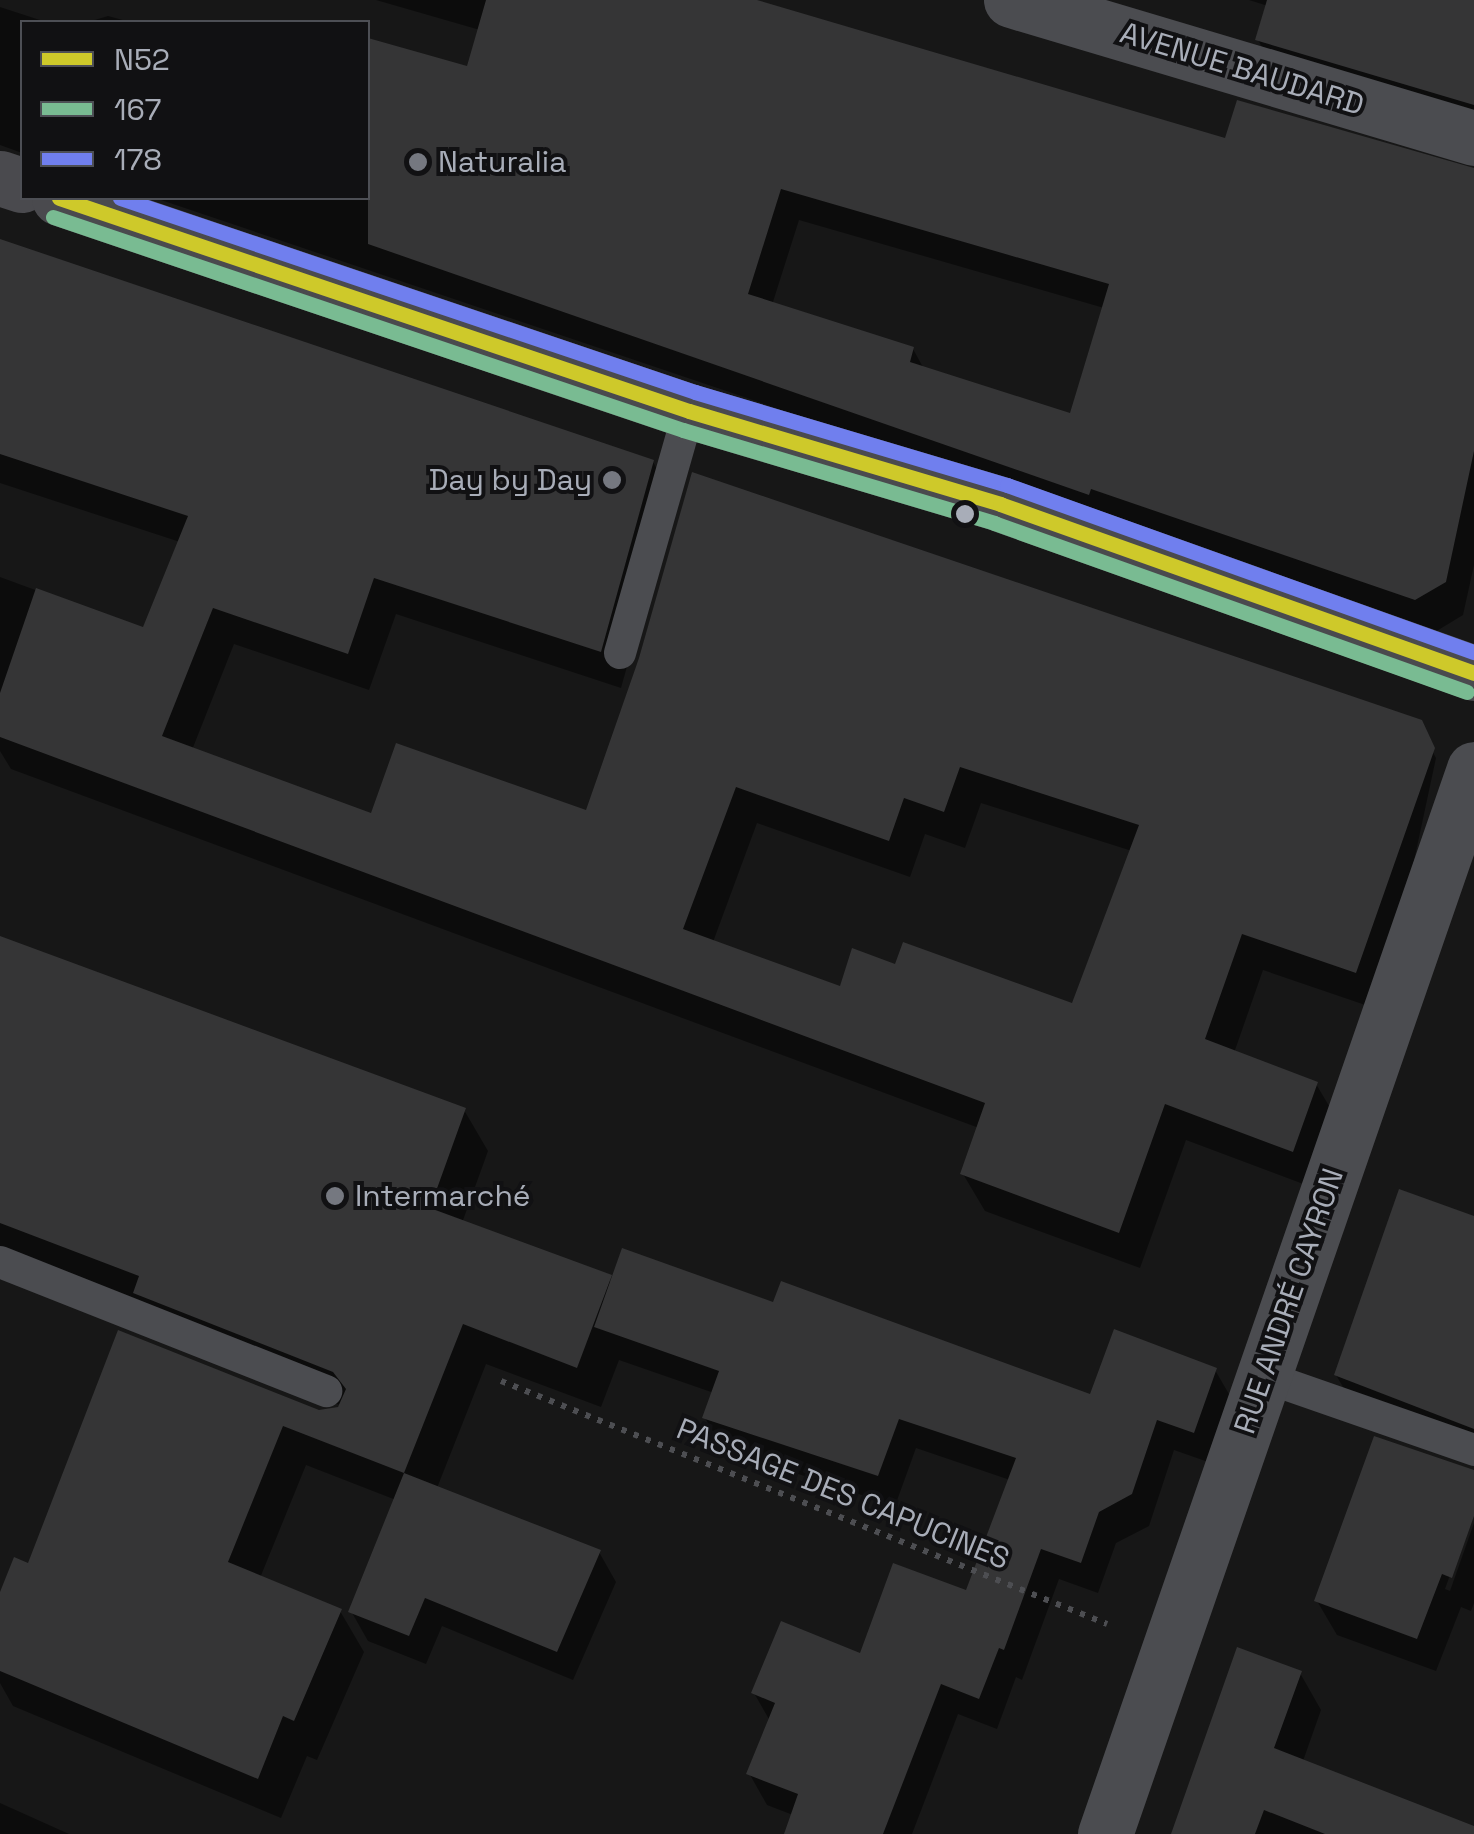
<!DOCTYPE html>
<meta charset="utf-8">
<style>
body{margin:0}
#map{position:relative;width:1474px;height:1834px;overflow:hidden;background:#171717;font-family:"Space Grotesk",sans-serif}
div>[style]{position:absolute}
.shadow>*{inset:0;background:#0007}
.building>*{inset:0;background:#353536}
.path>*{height:6px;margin-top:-3px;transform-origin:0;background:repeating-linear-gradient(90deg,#4d4e52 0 5px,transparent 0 13px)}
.lane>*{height:32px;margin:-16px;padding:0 16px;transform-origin:16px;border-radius:16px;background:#4b4c50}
.street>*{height:55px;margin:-27.5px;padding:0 27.5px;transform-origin:27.5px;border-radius:27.5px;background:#4b4c50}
.secondary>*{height:55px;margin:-27.5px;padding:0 27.5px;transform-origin:27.5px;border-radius:27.5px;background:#4a4a4e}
.bus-1>*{height:15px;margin:-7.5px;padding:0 7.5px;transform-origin:7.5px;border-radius:7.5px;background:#cec92a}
.bus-2>*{height:15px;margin:-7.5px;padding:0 7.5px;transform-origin:7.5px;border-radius:7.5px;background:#79bb92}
.bus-3>*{height:15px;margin:-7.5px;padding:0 7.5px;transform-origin:7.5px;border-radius:7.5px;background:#707fee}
.dots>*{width:28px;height:28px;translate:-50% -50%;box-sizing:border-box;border:5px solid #111113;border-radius:50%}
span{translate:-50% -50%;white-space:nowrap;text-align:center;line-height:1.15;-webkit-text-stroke:8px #111113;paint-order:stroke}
.street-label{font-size:30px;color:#a8adb8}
.poi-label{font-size:30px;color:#a8adb8}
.left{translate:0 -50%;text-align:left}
.right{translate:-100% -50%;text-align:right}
.legend{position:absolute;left:20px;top:20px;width:350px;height:180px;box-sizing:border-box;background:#111113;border:2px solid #4d4f55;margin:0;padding:12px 18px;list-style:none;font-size:30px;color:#a8adb8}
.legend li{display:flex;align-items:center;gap:20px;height:50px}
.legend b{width:50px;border:2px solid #4d4f55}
</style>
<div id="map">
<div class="shadow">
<i style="clip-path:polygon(evenodd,376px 0,748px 0,1227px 141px,1474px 171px,1474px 565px,1463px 615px,1435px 632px,1107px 526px,747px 398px,155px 198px,368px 198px,368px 95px,454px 121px,480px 30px,376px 0,799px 220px,1104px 308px,1071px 416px,924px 369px,913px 349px,772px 305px,799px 220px)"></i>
<i style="clip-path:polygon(1249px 0,1474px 0,1474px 131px,1276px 72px,1258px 40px,1268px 6px)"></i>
<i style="clip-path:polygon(0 7px,46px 22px,22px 22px,22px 153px,0 145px)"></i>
<i style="clip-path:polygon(108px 16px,130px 22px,88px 22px)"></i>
<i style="clip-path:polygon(evenodd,0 242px,653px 462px,674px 499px,621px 688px,396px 614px,369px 690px,234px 644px,192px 750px,373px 816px,588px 813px,642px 659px,1415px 720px,1436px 758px,1390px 973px,1377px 1009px,1263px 970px,1234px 1053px,1316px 1084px,1338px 1121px,1314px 1188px,1186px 1140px,1140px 1268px,985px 1211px,963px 1174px,979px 1128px,11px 769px,0 751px,0 577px,144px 630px,180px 542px,0 483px,0 242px,981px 803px,1132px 851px,1074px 1006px,896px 968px,841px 989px,713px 942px,757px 823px,910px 877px,925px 834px,965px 848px,981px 803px)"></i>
<i style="clip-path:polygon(0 938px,464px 1110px,488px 1151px,462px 1223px,613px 1282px,774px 1305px,1091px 1397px,1215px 1370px,1233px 1401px,1211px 1463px,1174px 1450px,1149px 1526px,1116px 1543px,1098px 1593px,1059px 1579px,1022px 1680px,1016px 1677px,997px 1729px,958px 1714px,912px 1834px,786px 1834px,793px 1815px,767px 1805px,749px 1773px,770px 1721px,754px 1693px,861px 1656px,967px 1594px,1010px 1480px,916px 1448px,895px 1506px,723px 1449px,705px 1418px,714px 1393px,619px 1360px,601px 1407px,486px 1364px,437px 1488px,599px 1552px,616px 1582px,573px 1680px,442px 1626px,426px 1664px,368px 1641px,351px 1611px,396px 1500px,306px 1465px,260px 1578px,340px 1611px,364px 1652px,317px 1760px,307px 1756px,281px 1818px,13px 1706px,0 1683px,0 1637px,120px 1334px,318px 1412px,331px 1413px,340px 1405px,159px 1334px,0 1253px)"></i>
<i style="clip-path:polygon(1474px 1219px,1474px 1454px,1356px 1409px,1336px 1375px)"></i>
<i style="clip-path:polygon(1474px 1472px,1474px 1508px,1445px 1589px,1450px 1591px,1474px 1523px,1474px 1603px,1471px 1611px,1461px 1607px,1436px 1671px,1337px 1635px,1317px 1601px)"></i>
<i style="clip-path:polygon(1300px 1673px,1321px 1710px,1303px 1761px,1474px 1829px,1474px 1834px,1174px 1834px)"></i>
<i style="clip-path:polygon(0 1803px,69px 1834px,0 1834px)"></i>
</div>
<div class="building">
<i style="clip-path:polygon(evenodd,486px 0,757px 0,1225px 138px,1237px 100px,1474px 168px,1474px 451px,1446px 582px,1415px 600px,1091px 489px,1089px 495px,368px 244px,368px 38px,467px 66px,486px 0,781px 189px,1109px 284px,1070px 413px,910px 362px,914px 347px,748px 294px,781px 189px)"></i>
<i style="clip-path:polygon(1267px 0,1474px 0,1474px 105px,1255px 40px)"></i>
<i style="clip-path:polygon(evenodd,0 239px,654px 460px,601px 652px,374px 578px,348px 654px,213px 608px,162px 736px,371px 813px,396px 743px,586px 810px,639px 658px,692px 472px,1422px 720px,1435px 748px,1356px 973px,1242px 934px,1205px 1039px,1318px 1082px,1293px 1152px,1165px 1104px,1119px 1233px,960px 1174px,985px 1103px,0 737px,0 693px,36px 588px,143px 627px,188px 516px,0 454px,0 239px,960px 767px,1139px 825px,1072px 1003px,903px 942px,895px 964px,852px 948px,840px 986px,683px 929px,736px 787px,889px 841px,904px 798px,944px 812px,960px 767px)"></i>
<i style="clip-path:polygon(0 936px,466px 1108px,430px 1208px,612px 1275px,577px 1368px,463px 1324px,404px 1473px,283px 1426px,228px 1562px,342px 1609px,294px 1721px,283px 1716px,258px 1779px,0 1671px,0 1592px,14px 1557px,28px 1563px,118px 1330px,319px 1410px,338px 1407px,346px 1389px,333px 1372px,133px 1293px,139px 1276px,0 1223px)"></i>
<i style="clip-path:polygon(1399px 1189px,1474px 1216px,1474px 1429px,1334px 1375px)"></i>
<i style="clip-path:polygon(622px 1248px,773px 1302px,781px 1281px,1090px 1394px,1114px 1329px,1217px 1368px,1194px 1433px,1157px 1420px,1132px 1494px,1099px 1512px,1081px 1563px,1041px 1549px,1004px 1650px,999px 1648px,979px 1699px,941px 1684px,883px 1834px,784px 1834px,798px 1794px,746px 1774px,775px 1703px,751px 1693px,781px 1621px,860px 1653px,893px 1563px,966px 1590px,1016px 1458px,899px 1419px,878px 1476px,702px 1418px,719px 1371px,594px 1327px)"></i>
<i style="clip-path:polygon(1374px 1436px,1474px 1470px,1474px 1516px,1452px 1578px,1442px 1574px,1417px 1639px,1314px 1601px)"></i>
<i style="clip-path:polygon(404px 1473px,601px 1550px,557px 1652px,425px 1598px,409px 1636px,348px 1612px)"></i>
<i style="clip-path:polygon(1237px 1647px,1302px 1671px,1274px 1748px,1474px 1826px,1474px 1834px,1325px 1834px,1264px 1810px,1255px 1834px,1171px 1834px)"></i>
</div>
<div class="path">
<i style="left:501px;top:1381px;width:653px;rotate:21.85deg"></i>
</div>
<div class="lane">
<i style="left:620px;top:653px;width:252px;rotate:-74.1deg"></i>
<i style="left:0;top:1262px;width:351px;rotate:21.6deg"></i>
<i style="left:1262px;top:1376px;width:225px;rotate:19.2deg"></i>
</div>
<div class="street">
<i style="left:1011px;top:0;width:483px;rotate:16.6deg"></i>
<i style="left:1105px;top:1834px;width:1127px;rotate:-70.89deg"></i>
</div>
<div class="secondary">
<i style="left:0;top:178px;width:23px;rotate:18deg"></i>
<i style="left:59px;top:198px;width:665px;rotate:18.68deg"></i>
<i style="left:689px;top:411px;width:325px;rotate:16.6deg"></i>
<i style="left:1000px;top:504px;width:503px;rotate:19.62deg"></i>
</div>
<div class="bus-1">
<i style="left:59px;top:198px;width:665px;rotate:18.68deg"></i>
<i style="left:689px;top:411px;width:325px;rotate:16.6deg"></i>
<i style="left:1000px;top:504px;width:503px;rotate:19.62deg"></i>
</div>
<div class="bus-2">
<i style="left:53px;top:217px;width:665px;rotate:18.68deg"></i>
<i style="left:683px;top:430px;width:325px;rotate:16.6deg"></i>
<i style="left:994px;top:523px;width:502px;rotate:19.66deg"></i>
</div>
<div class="bus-3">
<i style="left:120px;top:198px;width:607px;rotate:18.64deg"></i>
<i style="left:695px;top:392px;width:326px;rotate:16.6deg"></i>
<i style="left:1007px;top:485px;width:496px;rotate:19.7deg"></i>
</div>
<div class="dots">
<i style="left:418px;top:162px;background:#757880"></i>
<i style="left:612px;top:480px;background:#757880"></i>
<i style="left:965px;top:514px;background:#a8adb8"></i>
<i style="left:335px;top:1196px;background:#757880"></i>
</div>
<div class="street-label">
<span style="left:1242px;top:69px;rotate:17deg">AVENUE BAUDARD</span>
<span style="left:1289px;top:1301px;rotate:-71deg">RUE ANDRÉ CAYRON</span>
<span style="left:843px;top:1494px;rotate:22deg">PASSAGE DES CAPUCINES</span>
</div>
<div class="poi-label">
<span class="left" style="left:438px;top:162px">Naturalia</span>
<span class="right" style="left:592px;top:480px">Day by Day</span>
<span class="left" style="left:355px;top:1196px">Intermarché</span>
</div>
<ul class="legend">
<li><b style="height:12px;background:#cec92a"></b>N52</li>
<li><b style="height:12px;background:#79bb92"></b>167</li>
<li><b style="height:12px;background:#707fee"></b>178</li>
</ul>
</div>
